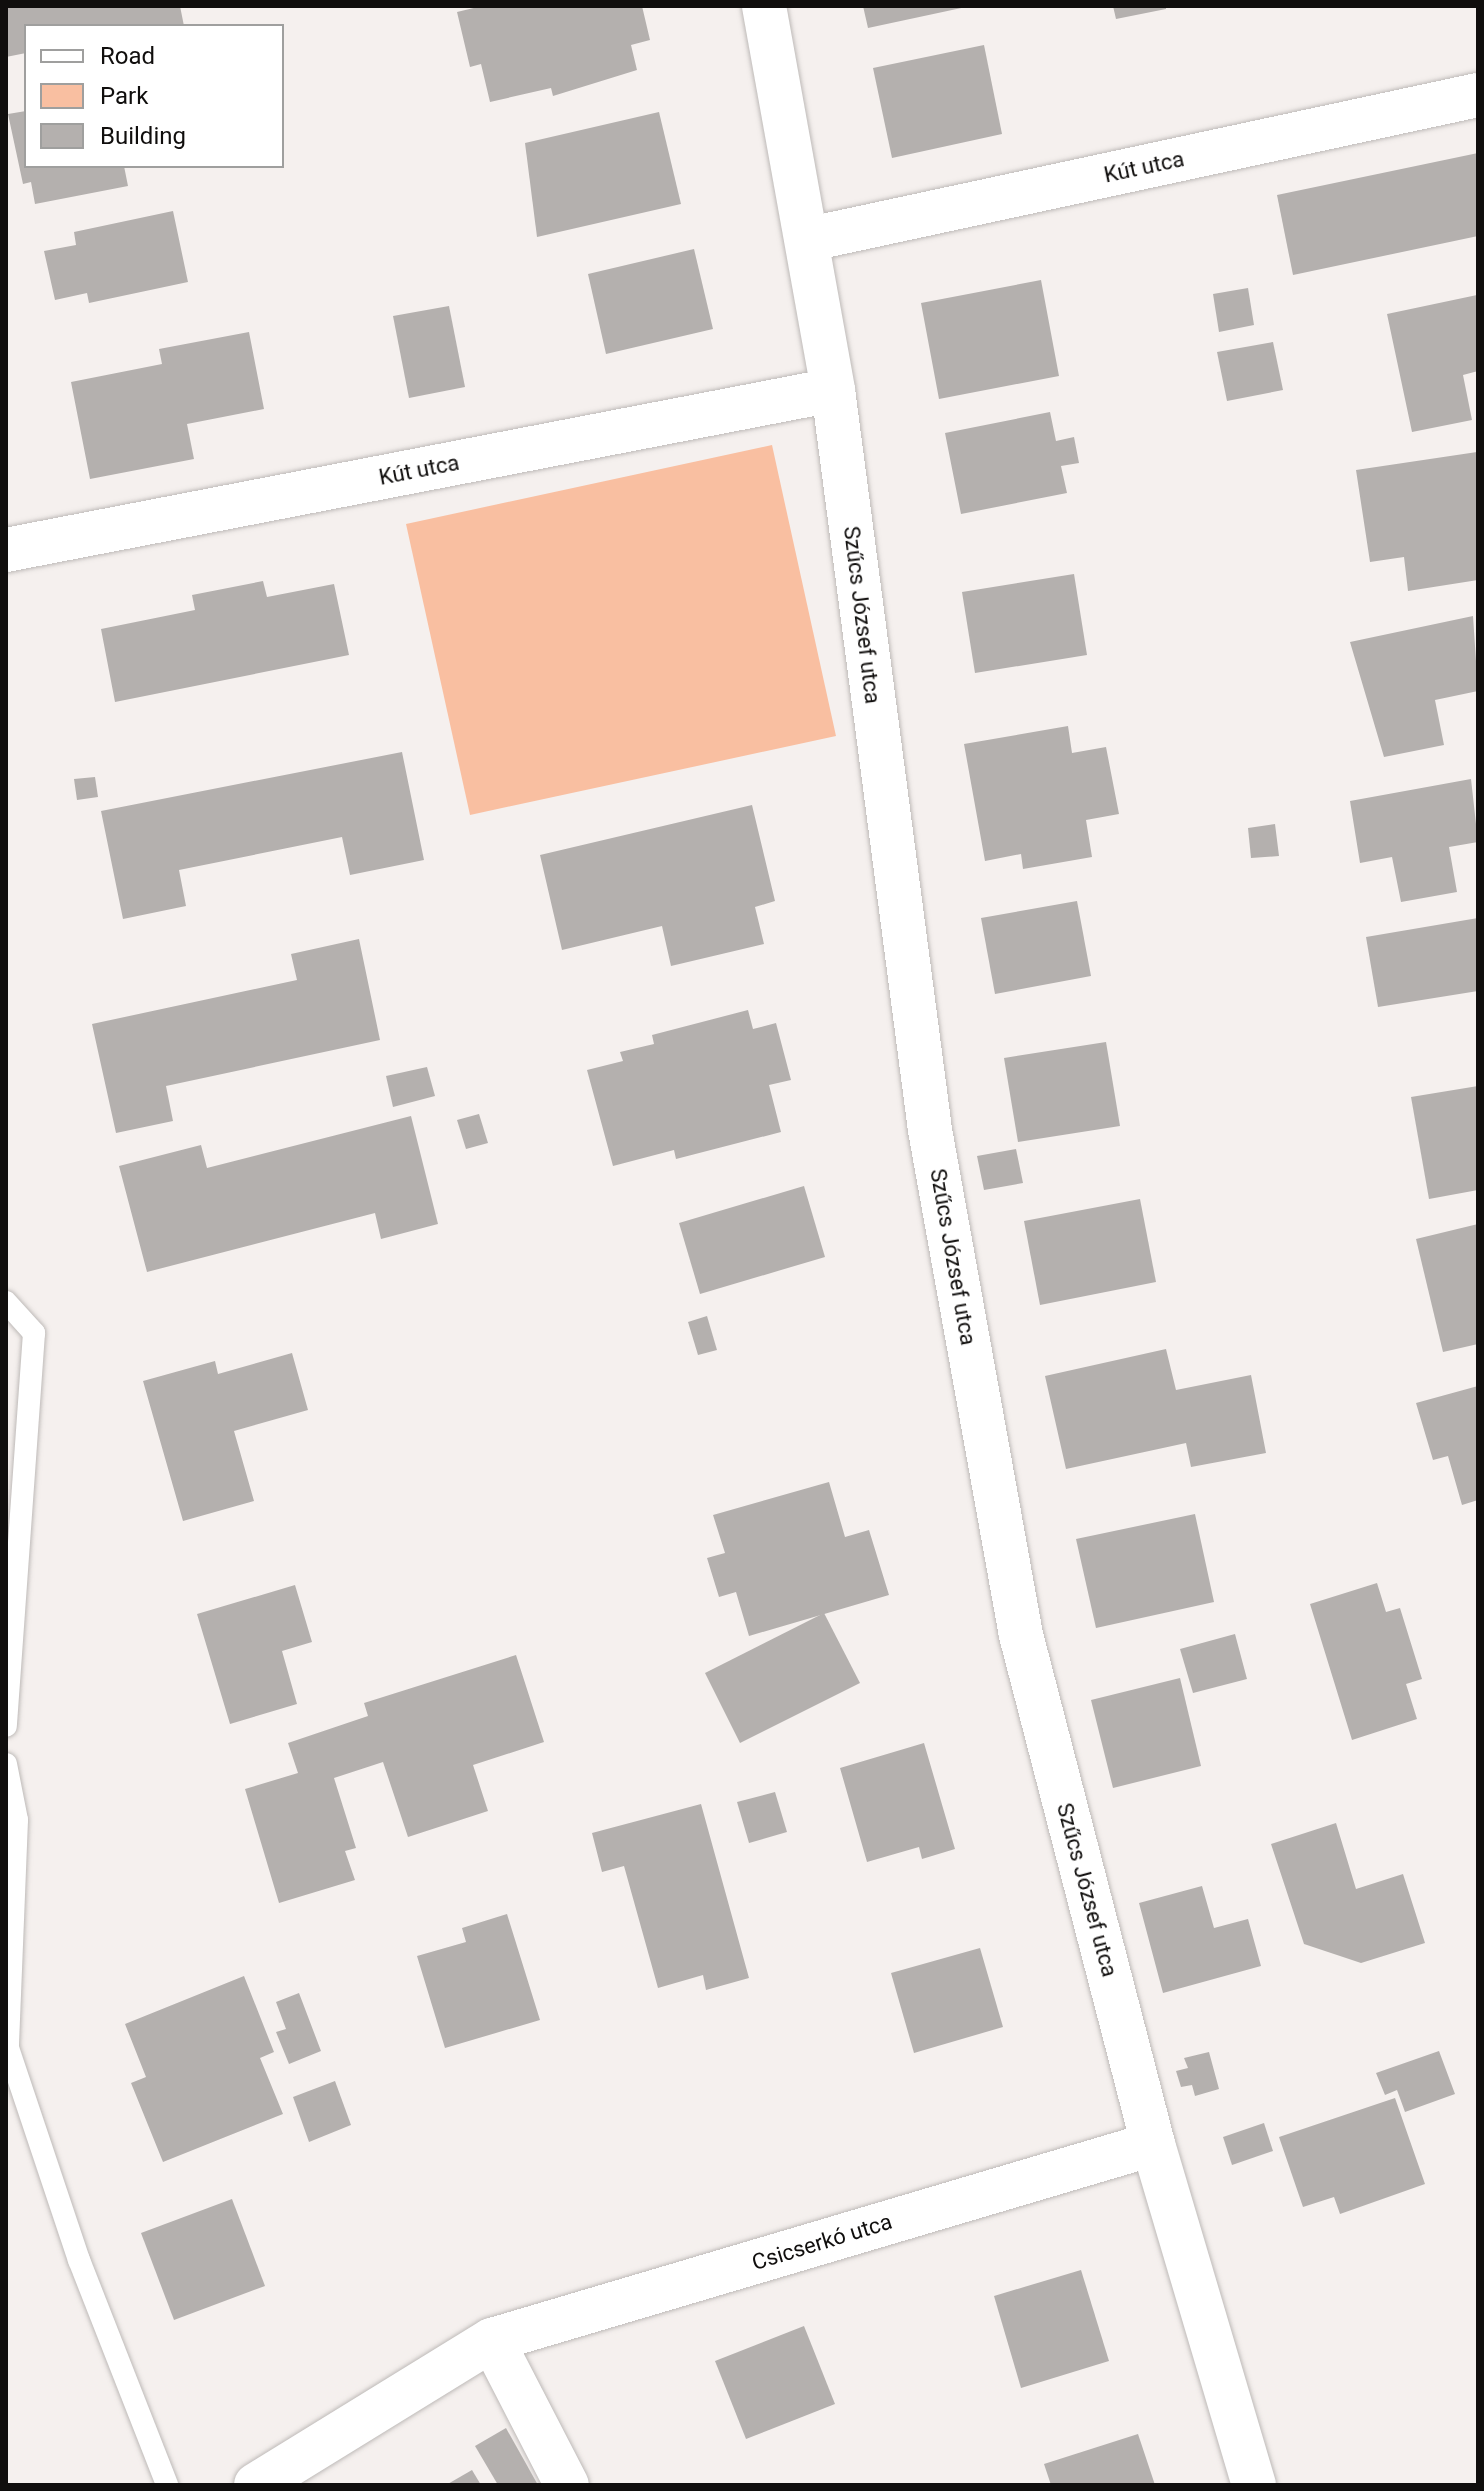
<!DOCTYPE html>
<meta charset="utf-8">
<style>
body{margin:0}
#map{position:relative;width:1484px;height:2491px;overflow:hidden;background:#f5f0ee;font-family:Roboto,sans-serif}
div>[style]{position:absolute}
.green>*{inset:0;background:#f9bfa1}
.building>*{inset:0;background:#b4b0ae}
.roads{filter:drop-shadow(0 0 2px #bebab8) drop-shadow(0 0 2px #bebab8)}
.lane>*{height:22px;margin:-11px;padding:0 11px;transform-origin:11px;border-radius:11px;background:#fff}
.street>*{height:44px;margin:-22px;padding:0 22px;transform-origin:22px;border-radius:22px;background:#fff}
span{translate:-50% -50%;white-space:nowrap;text-align:center;line-height:1.15;-webkit-text-stroke:6px #fff;paint-order:stroke}
.street-label{font-size:22px;color:#100e0d}
.frame{position:absolute;inset:0;border:8px solid #100e0d;pointer-events:none}
.legend{position:absolute;left:24px;top:24px;width:260px;height:144px;box-sizing:border-box;background:#fff;border:2px solid #9f9f9e;margin:0;padding:10px 14px;list-style:none;font-size:24px;color:#100e0d}
.legend li{display:flex;align-items:center;gap:16px;height:40px}
.legend b{width:40px;border:2px solid #9f9f9e}
</style>
<div id="map">
<div class="green">
<i style="clip-path:polygon(772px 445px,836px 736px,470px 815px,406px 524px)"></i>
</div>
<div class="building">
<i style="clip-path:polygon(6px 6px,180px 6px,184px 26px,26px 26px,26px 53px,6px 57px)"></i>
<i style="clip-path:polygon(482px 6px,642px 6px,650px 40px,631px 45px,637px 70px,553px 96px,551px 88px,490px 102px,481px 64px,470px 67px,457px 12px)"></i>
<i style="clip-path:polygon(863px 6px,966px 6px,966px 7px,868px 28px)"></i>
<i style="clip-path:polygon(1113px 6px,1166px 6px,1166px 9px,1116px 19px)"></i>
<i style="clip-path:polygon(984px 45px,1002px 134px,892px 158px,873px 68px)"></i>
<i style="clip-path:polygon(26px 111px,26px 166px,124px 166px,128px 186px,35px 204px,31px 182px,23px 184px,8px 114px)"></i>
<i style="clip-path:polygon(659px 112px,681px 204px,537px 237px,525px 143px)"></i>
<i style="clip-path:polygon(1478px 153px,1478px 236px,1293px 275px,1277px 195px)"></i>
<i style="clip-path:polygon(173px 211px,188px 282px,89px 303px,87px 293px,55px 300px,44px 251px,76px 245px,74px 232px)"></i>
<i style="clip-path:polygon(694px 249px,713px 329px,606px 354px,588px 274px)"></i>
<i style="clip-path:polygon(1041px 280px,1059px 376px,939px 399px,921px 303px)"></i>
<i style="clip-path:polygon(1248px 288px,1254px 325px,1219px 332px,1213px 294px)"></i>
<i style="clip-path:polygon(1477px 295px,1478px 371px,1463px 375px,1472px 420px,1412px 432px,1387px 314px)"></i>
<i style="clip-path:polygon(449px 306px,465px 387px,409px 398px,393px 316px)"></i>
<i style="clip-path:polygon(249px 332px,264px 409px,187px 424px,194px 459px,90px 479px,71px 382px,162px 364px,159px 349px)"></i>
<i style="clip-path:polygon(1273px 342px,1283px 390px,1227px 401px,1217px 352px)"></i>
<i style="clip-path:polygon(1050px 412px,1056px 441px,1074px 437px,1079px 463px,1061px 466px,1067px 493px,961px 514px,945px 433px)"></i>
<i style="clip-path:polygon(1477px 452px,1478px 580px,1408px 591px,1404px 557px,1370px 562px,1356px 470px)"></i>
<i style="clip-path:polygon(1074px 574px,1087px 655px,975px 673px,962px 592px)"></i>
<i style="clip-path:polygon(263px 581px,267px 597px,334px 584px,349px 655px,115px 702px,101px 629px,195px 610px,192px 595px)"></i>
<i style="clip-path:polygon(1473px 616px,1478px 691px,1435px 700px,1444px 745px,1384px 757px,1350px 642px)"></i>
<i style="clip-path:polygon(1068px 726px,1072px 753px,1106px 747px,1119px 814px,1086px 820px,1092px 857px,1023px 869px,1021px 854px,985px 861px,964px 744px)"></i>
<i style="clip-path:polygon(402px 752px,424px 860px,350px 875px,342px 837px,179px 870px,186px 906px,123px 919px,101px 811px)"></i>
<i style="clip-path:polygon(95px 777px,98px 797px,77px 800px,74px 779px)"></i>
<i style="clip-path:polygon(1471px 779px,1478px 842px,1449px 847px,1457px 892px,1401px 902px,1392px 857px,1360px 863px,1350px 801px)"></i>
<i style="clip-path:polygon(752px 805px,775px 901px,755px 907px,764px 944px,671px 966px,662px 926px,562px 950px,540px 855px)"></i>
<i style="clip-path:polygon(1275px 824px,1279px 856px,1251px 858px,1248px 828px)"></i>
<i style="clip-path:polygon(1077px 901px,1091px 976px,995px 994px,981px 918px)"></i>
<i style="clip-path:polygon(1478px 918px,1478px 991px,1378px 1007px,1366px 937px)"></i>
<i style="clip-path:polygon(359px 939px,380px 1040px,166px 1086px,173px 1121px,116px 1133px,92px 1024px,297px 980px,291px 954px)"></i>
<i style="clip-path:polygon(748px 1010px,753px 1029px,776px 1023px,791px 1080px,769px 1085px,781px 1132px,676px 1159px,674px 1150px,613px 1166px,587px 1070px,623px 1061px,620px 1052px,654px 1044px,652px 1035px)"></i>
<i style="clip-path:polygon(1106px 1042px,1120px 1126px,1018px 1142px,1004px 1058px)"></i>
<i style="clip-path:polygon(427px 1067px,435px 1096px,393px 1107px,386px 1076px)"></i>
<i style="clip-path:polygon(1478px 1086px,1478px 1190px,1429px 1199px,1411px 1097px)"></i>
<i style="clip-path:polygon(479px 1114px,488px 1143px,466px 1149px,457px 1120px)"></i>
<i style="clip-path:polygon(411px 1116px,438px 1224px,381px 1239px,375px 1213px,147px 1272px,119px 1166px,201px 1145px,207px 1168px)"></i>
<i style="clip-path:polygon(1016px 1149px,1023px 1183px,984px 1190px,977px 1156px)"></i>
<i style="clip-path:polygon(804px 1186px,825px 1257px,700px 1294px,679px 1223px)"></i>
<i style="clip-path:polygon(1140px 1199px,1156px 1282px,1040px 1305px,1024px 1221px)"></i>
<i style="clip-path:polygon(1478px 1224px,1478px 1344px,1443px 1352px,1416px 1239px)"></i>
<i style="clip-path:polygon(707px 1316px,717px 1350px,698px 1355px,688px 1322px)"></i>
<i style="clip-path:polygon(1166px 1349px,1176px 1390px,1251px 1375px,1266px 1453px,1191px 1467px,1186px 1443px,1066px 1469px,1045px 1376px)"></i>
<i style="clip-path:polygon(292px 1353px,308px 1410px,234px 1431px,254px 1501px,183px 1521px,143px 1381px,215px 1361px,218px 1374px)"></i>
<i style="clip-path:polygon(1478px 1386px,1478px 1500px,1462px 1505px,1448px 1456px,1433px 1460px,1416px 1403px)"></i>
<i style="clip-path:polygon(829px 1482px,845px 1537px,869px 1530px,889px 1595px,749px 1636px,736px 1592px,719px 1597px,707px 1558px,725px 1553px,713px 1515px)"></i>
<i style="clip-path:polygon(1195px 1514px,1214px 1602px,1096px 1628px,1076px 1539px)"></i>
<i style="clip-path:polygon(1377px 1583px,1386px 1612px,1400px 1608px,1422px 1679px,1406px 1684px,1417px 1719px,1352px 1740px,1310px 1604px)"></i>
<i style="clip-path:polygon(295px 1585px,312px 1642px,282px 1651px,297px 1704px,230px 1724px,197px 1614px)"></i>
<i style="clip-path:polygon(824px 1613px,860px 1683px,740px 1743px,705px 1673px)"></i>
<i style="clip-path:polygon(1235px 1634px,1247px 1679px,1193px 1693px,1180px 1649px)"></i>
<i style="clip-path:polygon(516px 1655px,544px 1742px,473px 1765px,488px 1811px,408px 1837px,383px 1762px,334px 1778px,356px 1848px,345px 1851px,355px 1880px,279px 1903px,245px 1789px,298px 1773px,288px 1743px,368px 1716px,364px 1703px)"></i>
<i style="clip-path:polygon(1180px 1678px,1201px 1766px,1113px 1788px,1091px 1700px)"></i>
<i style="clip-path:polygon(924px 1743px,955px 1849px,922px 1859px,919px 1847px,867px 1862px,840px 1768px)"></i>
<i style="clip-path:polygon(775px 1792px,787px 1832px,749px 1843px,737px 1802px)"></i>
<i style="clip-path:polygon(701px 1804px,749px 1978px,706px 1990px,703px 1975px,658px 1988px,624px 1866px,602px 1872px,592px 1833px)"></i>
<i style="clip-path:polygon(1336px 1823px,1356px 1889px,1403px 1874px,1425px 1943px,1361px 1963px,1304px 1944px,1271px 1844px)"></i>
<i style="clip-path:polygon(1202px 1886px,1214px 1928px,1248px 1919px,1261px 1966px,1163px 1993px,1139px 1903px)"></i>
<i style="clip-path:polygon(507px 1914px,540px 2020px,445px 2048px,417px 1956px,466px 1942px,462px 1928px)"></i>
<i style="clip-path:polygon(980px 1948px,1003px 2027px,914px 2053px,891px 1973px)"></i>
<i style="clip-path:polygon(244px 1976px,274px 2052px,260px 2058px,283px 2114px,163px 2162px,131px 2083px,146px 2077px,125px 2024px)"></i>
<i style="clip-path:polygon(299px 1993px,321px 2051px,289px 2064px,276px 2032px,286px 2029px,276px 2002px)"></i>
<i style="clip-path:polygon(1439px 2051px,1455px 2094px,1405px 2112px,1397px 2090px,1385px 2095px,1376px 2073px)"></i>
<i style="clip-path:polygon(1209px 2052px,1219px 2089px,1195px 2096px,1192px 2085px,1181px 2087px,1176px 2071px,1188px 2068px,1184px 2058px)"></i>
<i style="clip-path:polygon(335px 2081px,351px 2125px,309px 2142px,293px 2097px)"></i>
<i style="clip-path:polygon(1395px 2098px,1425px 2184px,1340px 2214px,1334px 2197px,1303px 2207px,1279px 2137px)"></i>
<i style="clip-path:polygon(1264px 2123px,1273px 2151px,1232px 2165px,1223px 2137px)"></i>
<i style="clip-path:polygon(232px 2199px,265px 2286px,174px 2320px,141px 2233px)"></i>
<i style="clip-path:polygon(1081px 2270px,1109px 2361px,1021px 2388px,994px 2296px)"></i>
<i style="clip-path:polygon(804px 2326px,835px 2404px,746px 2439px,715px 2361px)"></i>
<i style="clip-path:polygon(506px 2428px,538px 2485px,498px 2485px,475px 2446px)"></i>
<i style="clip-path:polygon(1138px 2434px,1155px 2485px,1051px 2485px,1044px 2464px)"></i>
<i style="clip-path:polygon(472px 2470px,481px 2485px,446px 2485px)"></i>
</div>
<div class="roads">
<div class="lane">
<i style="left:6px;top:1302px;width:42px;rotate:47.9deg"></i>
<i style="left:34px;top:1333px;width:394px;rotate:94.1deg"></i>
<i style="left:6px;top:1764px;width:57px;rotate:78.9deg"></i>
<i style="left:17px;top:1820px;width:228px;rotate:92.3deg"></i>
<i style="left:8px;top:2048px;width:224px;rotate:71.5deg"></i>
<i style="left:79px;top:2260px;width:242px;rotate:68.6deg"></i>
</div>
<div class="street">
<i style="left:764px;top:6px;width:390px;rotate:79.8deg"></i>
<i style="left:833px;top:390px;width:746px;rotate:82.53deg"></i>
<i style="left:930px;top:1130px;width:513px;rotate:79.79deg"></i>
<i style="left:1021px;top:1635px;width:526px;rotate:75.46deg"></i>
<i style="left:1153px;top:2144px;width:356px;rotate:73.5deg"></i>
<i style="left:810px;top:239px;width:683px;rotate:-12.17deg"></i>
<i style="left:6px;top:550px;width:842px;rotate:-10.95deg"></i>
<i style="left:492px;top:2340px;width:163px;rotate:62.7deg"></i>
<i style="left:256px;top:2485px;width:277px;rotate:-31.6deg"></i>
<i style="left:492px;top:2340px;width:689px;rotate:-16.52deg"></i>
</div>
</div>
<div class="street-label">
<span style="left:1144px;top:167px;rotate:-12deg">Kút utca</span>
<span style="left:419px;top:470px;rotate:-11deg">Kút utca</span>
<span style="left:862px;top:615px;rotate:83deg">Szűcs József utca</span>
<span style="left:953px;top:1257px;rotate:80deg">Szűcs József utca</span>
<span style="left:1087px;top:1890px;rotate:75deg">Szűcs József utca</span>
<span style="left:822px;top:2242px;rotate:-17deg">Csicserkó utca</span>
</div>
<div class="frame"></div>
<ul class="legend">
<li><b style="height:10px;background:#fff"></b>Road</li>
<li><b style="height:22px;background:#f9bfa1"></b>Park</li>
<li><b style="height:22px;background:#b4b0ae"></b>Building</li>
</ul>
</div>
